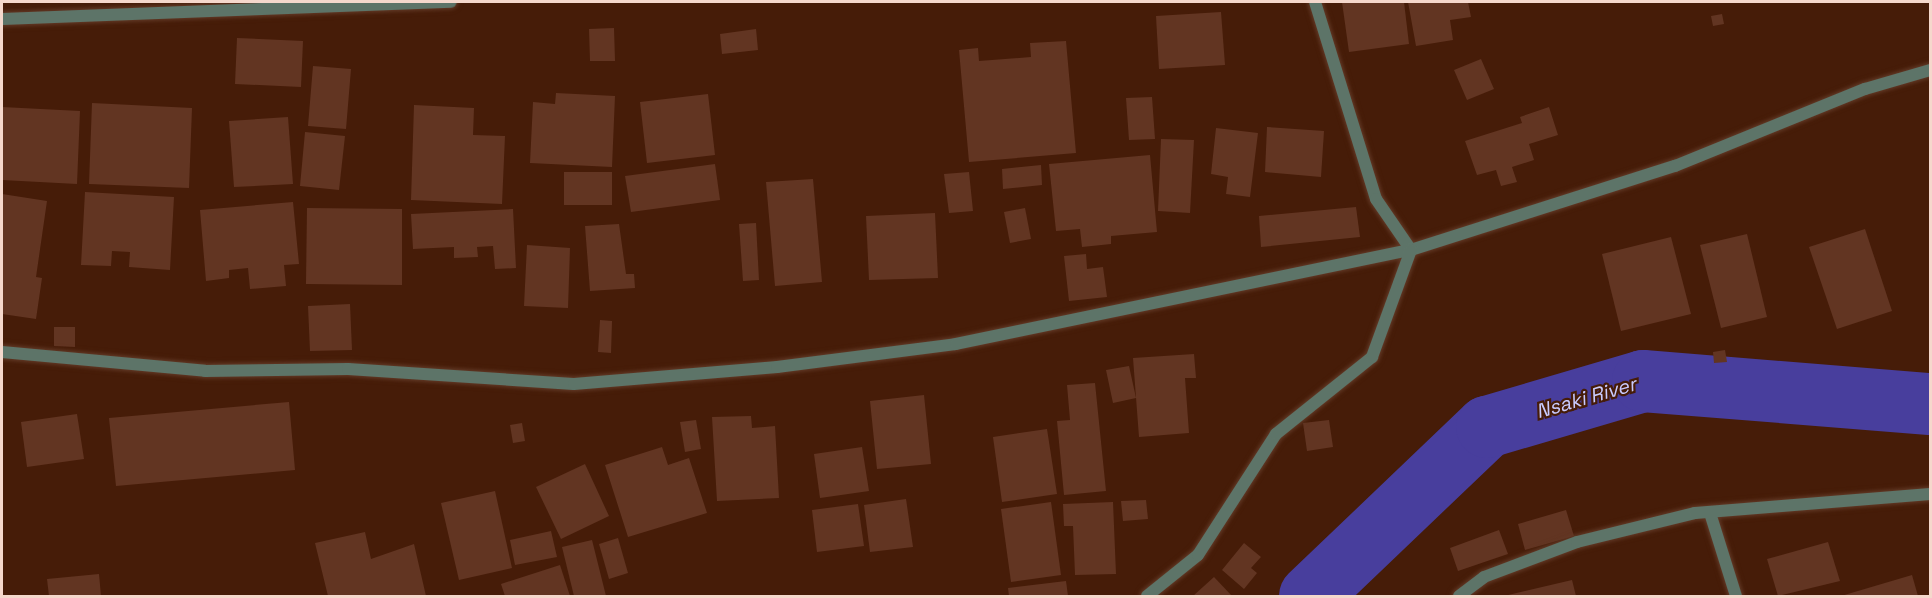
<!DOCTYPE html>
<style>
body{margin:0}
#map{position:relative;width:1932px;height:598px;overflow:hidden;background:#461c08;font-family:"Space Grotesk",sans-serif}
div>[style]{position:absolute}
.river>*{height:62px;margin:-31px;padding:0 31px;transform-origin:31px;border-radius:31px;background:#483e9d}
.building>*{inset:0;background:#623522}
.roads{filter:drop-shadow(0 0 2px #623a27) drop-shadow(0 0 2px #623a27)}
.minor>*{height:12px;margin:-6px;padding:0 6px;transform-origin:6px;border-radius:6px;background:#5d7468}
span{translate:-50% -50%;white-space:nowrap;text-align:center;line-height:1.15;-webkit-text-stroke:4.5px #461c08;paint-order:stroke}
.water-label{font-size:20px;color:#c9cbff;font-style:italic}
.frame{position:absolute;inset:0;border:3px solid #f5d8cc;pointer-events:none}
</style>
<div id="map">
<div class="river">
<i style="left:1310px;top:596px;width:245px;rotate:-43.7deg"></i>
<i style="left:1487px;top:427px;width:163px;rotate:-16.4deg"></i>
<i style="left:1643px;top:381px;width:288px;rotate:4.6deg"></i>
</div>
<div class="building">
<i style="clip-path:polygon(1342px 2px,1404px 2px,1409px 44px,1349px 52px)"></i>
<i style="clip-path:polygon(1408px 2px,1468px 2px,1471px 17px,1450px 20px,1453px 40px,1416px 46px)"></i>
<i style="clip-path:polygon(1221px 12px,1225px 65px,1159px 69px,1156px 16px)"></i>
<i style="clip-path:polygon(1722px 14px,1724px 24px,1713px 26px,1711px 16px)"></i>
<i style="clip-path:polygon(614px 28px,615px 61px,590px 61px,589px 29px)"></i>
<i style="clip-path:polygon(756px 29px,758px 50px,722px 54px,720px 34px)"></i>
<i style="clip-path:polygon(237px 38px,303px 41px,301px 87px,235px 84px)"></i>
<i style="clip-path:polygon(1066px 41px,1076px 153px,969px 162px,959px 50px,978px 48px,979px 61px,1031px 57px,1030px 43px)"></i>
<i style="clip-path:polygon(1481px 59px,1494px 89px,1467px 100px,1454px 70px)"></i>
<i style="clip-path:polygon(313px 66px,351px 69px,346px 129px,308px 126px)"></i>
<i style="clip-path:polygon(556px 93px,615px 96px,612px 167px,530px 163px,533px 102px,555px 104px)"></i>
<i style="clip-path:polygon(708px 94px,715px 155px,647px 163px,640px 102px)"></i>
<i style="clip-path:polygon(1152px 97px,1155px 139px,1129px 140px,1126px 98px)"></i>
<i style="clip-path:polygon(92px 103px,192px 108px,189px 188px,89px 184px)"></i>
<i style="clip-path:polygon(414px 105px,474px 108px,473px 135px,505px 136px,502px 204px,411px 200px)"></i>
<i style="clip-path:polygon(2px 107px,80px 111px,77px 184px,2px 180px)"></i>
<i style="clip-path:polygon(1549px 107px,1558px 135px,1529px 144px,1534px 160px,1512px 167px,1517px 182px,1501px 186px,1496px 170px,1477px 175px,1465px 141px,1522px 123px,1520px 117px)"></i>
<i style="clip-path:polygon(288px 117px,293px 184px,234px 187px,229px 121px)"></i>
<i style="clip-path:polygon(1267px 127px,1324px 131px,1321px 177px,1265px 172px)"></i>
<i style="clip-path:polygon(1216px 128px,1258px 133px,1250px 197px,1226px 194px,1228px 177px,1211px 174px)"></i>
<i style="clip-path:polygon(305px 132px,345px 136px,339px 190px,300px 186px)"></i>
<i style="clip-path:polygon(1161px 139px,1194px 140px,1190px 213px,1158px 211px)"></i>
<i style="clip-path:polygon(1150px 155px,1157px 232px,1111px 236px,1111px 244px,1082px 247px,1080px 229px,1056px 231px,1049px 164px)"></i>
<i style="clip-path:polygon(715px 164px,720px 200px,631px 212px,625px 176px)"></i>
<i style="clip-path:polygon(1041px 165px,1042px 185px,1003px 189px,1002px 169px)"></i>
<i style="clip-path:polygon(564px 172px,612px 172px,612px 205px,564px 205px)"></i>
<i style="clip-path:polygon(969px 172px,973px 211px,949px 213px,944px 174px)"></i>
<i style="clip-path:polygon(813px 179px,822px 282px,775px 286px,766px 182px)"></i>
<i style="clip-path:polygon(85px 192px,174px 197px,170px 270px,129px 267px,130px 252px,112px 251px,111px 266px,81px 265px)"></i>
<i style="clip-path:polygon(2px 194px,47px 201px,36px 277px,42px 278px,36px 319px,2px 314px)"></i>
<i style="clip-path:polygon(293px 202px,299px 264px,284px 265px,286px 286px,250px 289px,248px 268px,229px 270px,229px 278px,206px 281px,200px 210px)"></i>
<i style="clip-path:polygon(1356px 207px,1360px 237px,1261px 247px,1259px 216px)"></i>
<i style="clip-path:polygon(307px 208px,402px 209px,402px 285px,306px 284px)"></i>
<i style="clip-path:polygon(1025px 208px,1031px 239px,1010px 243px,1004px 212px)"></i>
<i style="clip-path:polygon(513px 209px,516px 268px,495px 269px,493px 246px,477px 247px,478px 257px,454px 258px,454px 247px,413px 249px,411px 214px)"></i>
<i style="clip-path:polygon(935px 213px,938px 278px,869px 280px,866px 216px)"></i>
<i style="clip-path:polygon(756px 223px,759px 280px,743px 281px,739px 224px)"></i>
<i style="clip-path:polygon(619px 224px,626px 274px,634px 274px,635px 288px,590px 291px,585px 226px)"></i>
<i style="clip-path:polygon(1865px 229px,1892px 311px,1837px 329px,1809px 247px)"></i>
<i style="clip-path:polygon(1747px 234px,1767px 317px,1721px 328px,1700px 245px)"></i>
<i style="clip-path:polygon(1671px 237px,1691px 314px,1621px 331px,1602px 254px)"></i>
<i style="clip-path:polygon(527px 245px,570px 248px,568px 308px,524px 306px)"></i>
<i style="clip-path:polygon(1086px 254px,1087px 269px,1103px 267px,1107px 297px,1069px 301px,1064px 256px)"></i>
<i style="clip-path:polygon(350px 304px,352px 350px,310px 351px,308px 306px)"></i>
<i style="clip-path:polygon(600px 320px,612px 321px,611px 353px,598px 352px)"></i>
<i style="clip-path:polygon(54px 327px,75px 327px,75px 347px,54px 346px)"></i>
<i style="clip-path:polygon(1725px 350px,1727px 362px,1714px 363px,1713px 352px)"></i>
<i style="clip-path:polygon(1194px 354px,1196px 378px,1185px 378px,1189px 433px,1139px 437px,1133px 358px)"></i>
<i style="clip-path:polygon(1129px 366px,1136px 398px,1113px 403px,1106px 370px)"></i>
<i style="clip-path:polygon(1095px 383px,1106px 491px,1064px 495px,1057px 421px,1070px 420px,1067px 385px)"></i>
<i style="clip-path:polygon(924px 395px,931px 464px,877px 469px,870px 401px)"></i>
<i style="clip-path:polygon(289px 402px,295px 470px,116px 486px,109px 418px)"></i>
<i style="clip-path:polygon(77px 414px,84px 459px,27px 467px,21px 422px)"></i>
<i style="clip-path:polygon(751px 416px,752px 428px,775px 426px,779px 498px,717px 501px,712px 417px)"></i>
<i style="clip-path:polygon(696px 420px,701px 449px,685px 452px,680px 422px)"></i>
<i style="clip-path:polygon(1329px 420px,1333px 447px,1307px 451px,1303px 423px)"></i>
<i style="clip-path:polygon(522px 423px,525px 441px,513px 443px,510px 425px)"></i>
<i style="clip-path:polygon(1047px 429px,1057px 494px,1002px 502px,993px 437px)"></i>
<i style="clip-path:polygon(662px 447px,668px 465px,689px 458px,707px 513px,628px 537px,605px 465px)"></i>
<i style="clip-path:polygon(862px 447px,869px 491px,820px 498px,814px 454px)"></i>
<i style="clip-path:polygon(585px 464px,609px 516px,561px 539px,536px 487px)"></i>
<i style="clip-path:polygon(495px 491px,512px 568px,459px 580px,441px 503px)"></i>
<i style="clip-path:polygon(906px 499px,913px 547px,870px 552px,864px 505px)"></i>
<i style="clip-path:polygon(1146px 500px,1148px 519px,1123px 521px,1121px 501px)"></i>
<i style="clip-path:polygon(1051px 502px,1061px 575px,1011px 582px,1001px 509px)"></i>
<i style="clip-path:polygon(1113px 502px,1116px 574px,1075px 575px,1073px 526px,1064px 526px,1063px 504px)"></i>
<i style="clip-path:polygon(858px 504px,864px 546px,817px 552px,812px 510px)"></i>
<i style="clip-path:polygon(1566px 510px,1574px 536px,1525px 550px,1518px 524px)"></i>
<i style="clip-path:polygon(1499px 530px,1508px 554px,1458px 571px,1450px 548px)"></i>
<i style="clip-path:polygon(551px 531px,557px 557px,515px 565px,510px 540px)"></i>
<i style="clip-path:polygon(365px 532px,371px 559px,414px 544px,426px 596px,328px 596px,315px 543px)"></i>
<i style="clip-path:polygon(618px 538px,628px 573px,609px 579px,599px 544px)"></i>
<i style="clip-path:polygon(592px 540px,606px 596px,574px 596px,562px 547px)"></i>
<i style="clip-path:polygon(1828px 542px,1840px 581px,1778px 596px,1767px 559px)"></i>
<i style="clip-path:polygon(1244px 543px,1261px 557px,1251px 568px,1257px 573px,1244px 589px,1222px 570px)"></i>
<i style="clip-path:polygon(560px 565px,570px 596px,505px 596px,501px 584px)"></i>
<i style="clip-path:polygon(99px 574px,101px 596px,49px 596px,47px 579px)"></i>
<i style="clip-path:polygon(1912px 575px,1918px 596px,1841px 596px)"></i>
<i style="clip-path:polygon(1214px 577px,1232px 596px,1193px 596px)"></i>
<i style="clip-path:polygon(1572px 580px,1576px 596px,1504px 596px)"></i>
<i style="clip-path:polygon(1066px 581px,1068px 596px,1009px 596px,1008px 588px)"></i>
</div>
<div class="roads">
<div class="minor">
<i style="left:1315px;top:2px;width:206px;rotate:72.8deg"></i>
<i style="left:1376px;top:199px;width:62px;rotate:55.5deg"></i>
<i style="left:1411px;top:250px;width:277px;rotate:-17.7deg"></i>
<i style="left:1675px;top:166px;width:205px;rotate:-22.1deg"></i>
<i style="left:1865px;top:89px;width:68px;rotate:-16.3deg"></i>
<i style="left:2px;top:19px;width:449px;rotate:-2.2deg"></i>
<i style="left:2px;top:352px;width:204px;rotate:5.3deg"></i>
<i style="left:205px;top:371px;width:143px;rotate:-0.8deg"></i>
<i style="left:348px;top:369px;width:226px;rotate:3.8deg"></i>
<i style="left:574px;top:384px;width:204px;rotate:-4.8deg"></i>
<i style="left:777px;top:367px;width:180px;rotate:-7.3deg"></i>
<i style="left:956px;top:344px;width:465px;rotate:-11.7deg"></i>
<i style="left:1710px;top:513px;width:87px;rotate:72.6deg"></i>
<i style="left:1147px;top:596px;width:65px;rotate:-38.8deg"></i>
<i style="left:1198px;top:555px;width:144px;rotate:-57.2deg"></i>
<i style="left:1276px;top:434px;width:123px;rotate:-38.7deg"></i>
<i style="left:1372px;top:357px;width:114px;rotate:-70deg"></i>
<i style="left:1459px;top:596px;width:31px;rotate:-37deg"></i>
<i style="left:1484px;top:577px;width:99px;rotate:-20.6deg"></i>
<i style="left:1577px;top:542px;width:122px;rotate:-13.8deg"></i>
<i style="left:1695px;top:513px;width:236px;rotate:-4.6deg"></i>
</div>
</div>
<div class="water-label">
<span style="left:1586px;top:398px;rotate:-16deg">Nsaki River</span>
</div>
<div class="frame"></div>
</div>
